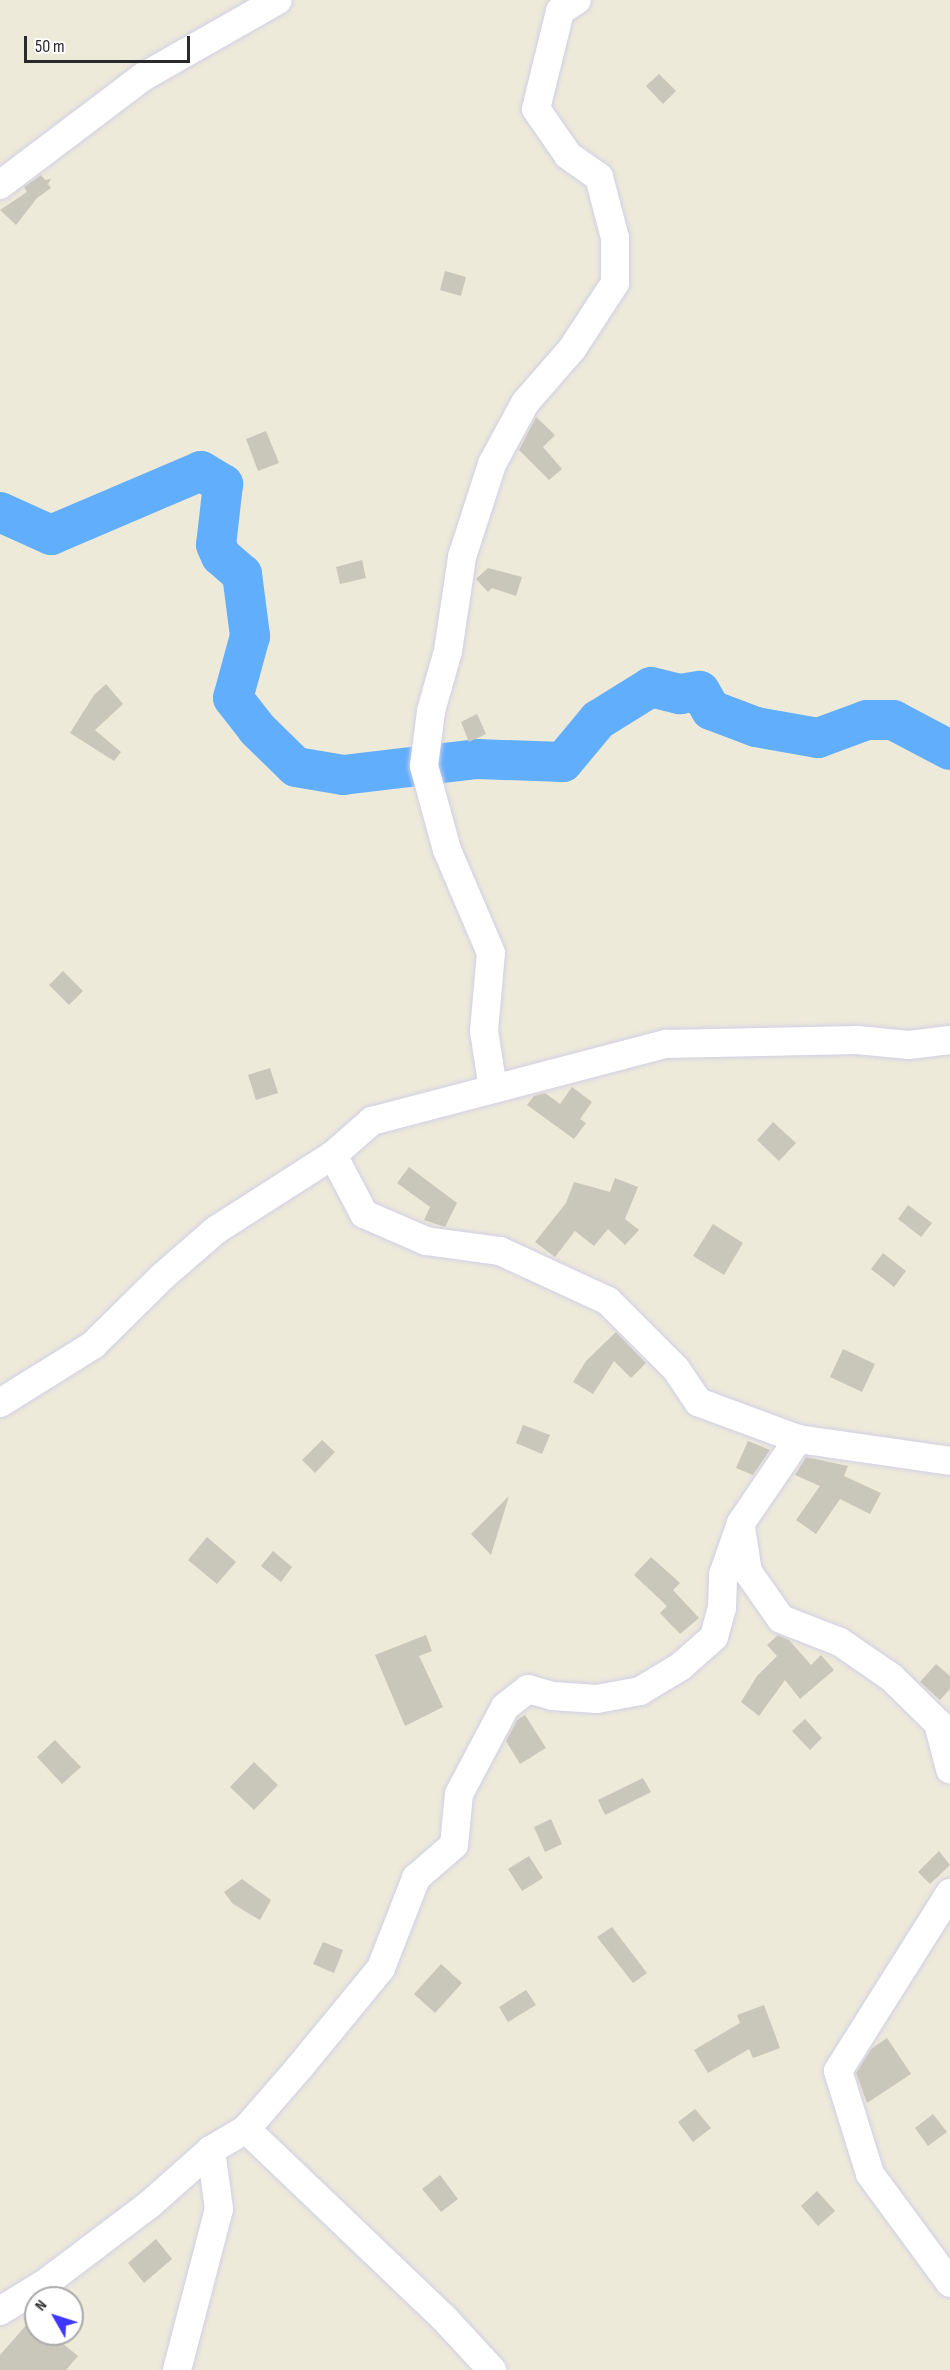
<!DOCTYPE html>
<style>
body{margin:0}
#map{position:relative;width:950px;height:2370px;overflow:hidden;background:#eeeada;font-family:"Sofia Sans Condensed",sans-serif}
div>[style]{position:absolute}
.river>*{height:40px;margin:-20px;padding:0 20px;transform-origin:20px;border-radius:20px;background:#61aefc}
.building>*{inset:0;background:#c9c6ba}
.roads{filter:drop-shadow(0 0 2px #d0cfe5) drop-shadow(0 0 2px #d0cfe5)}
.minor>*{height:28px;margin:-14px;padding:0 14px;transform-origin:14px;border-radius:14px;background:#fff}
span{translate:-50% -50%;white-space:nowrap;text-align:center;line-height:1.15;-webkit-text-stroke:4.5px #fff;paint-order:stroke}
.north{position:absolute;left:24px;top:2286px;width:60px;height:60px;box-sizing:border-box;background:#fff;border:2px solid #aaa;border-radius:50%;rotate:309deg;font-size:16px;font-weight:700;line-height:24px;text-align:center;color:#2a2a2a}
.north::after{content:'';display:block;margin:auto;width:21px;height:27px;background:#3f36ff;clip-path:polygon(50% 0,100% 100%,50% 72%,0 100%)}
.scale{position:absolute;left:24px;top:36px;width:166px;height:27px;box-sizing:border-box;border:3px solid #2a2a2a;border-top:0;padding-left:8px;font-size:18px;line-height:21px;white-space:nowrap;color:#2a2a2a;-webkit-text-stroke:4px #fff;paint-order:stroke}
</style>
<div id="map">
<div class="river">
<i style="left:0;top:512px;width:56px;rotate:24.3deg"></i>
<i style="left:51px;top:535px;width:163px;rotate:-23.1deg"></i>
<i style="left:201px;top:471px;width:26px;rotate:31deg"></i>
<i style="left:223px;top:484px;width:61px;rotate:96.5deg"></i>
<i style="left:216px;top:545px;width:12px;rotate:66deg"></i>
<i style="left:221px;top:556px;width:28px;rotate:41deg"></i>
<i style="left:242px;top:574px;width:63px;rotate:82.6deg"></i>
<i style="left:250px;top:636px;width:64px;rotate:105.3deg"></i>
<i style="left:233px;top:698px;width:39px;rotate:52deg"></i>
<i style="left:257px;top:729px;width:54px;rotate:44.3deg"></i>
<i style="left:296px;top:767px;width:48px;rotate:9.7deg"></i>
<i style="left:343px;top:775px;width:135px;rotate:-6.8deg"></i>
<i style="left:477px;top:759px;width:86px;rotate:2deg"></i>
<i style="left:563px;top:762px;width:55px;rotate:-50.2deg"></i>
<i style="left:598px;top:720px;width:62px;rotate:-31.9deg"></i>
<i style="left:651px;top:687px;width:30px;rotate:14deg"></i>
<i style="left:680px;top:694px;width:20px;rotate:-9deg"></i>
<i style="left:700px;top:691px;width:22px;rotate:60deg"></i>
<i style="left:711px;top:710px;width:48px;rotate:20.7deg"></i>
<i style="left:756px;top:727px;width:63px;rotate:10.1deg"></i>
<i style="left:818px;top:738px;width:52px;rotate:-20.2deg"></i>
<i style="left:867px;top:720px;width:26px"></i>
<i style="left:893px;top:720px;width:64px;rotate:27.8deg"></i>
</div>
<div class="building">
<i style="clip-path:polygon(659px 74px,676px 91px,663px 104px,646px 86px)"></i>
<i style="clip-path:polygon(41px 175px,45px 180px,51px 179px,48px 184px,51px 188px,37px 198px,16px 225px,0 210px,27px 192px,24px 187px)"></i>
<i style="clip-path:polygon(445px 271px,466px 277px,461px 296px,440px 290px)"></i>
<i style="clip-path:polygon(536px 417px,555px 435px,543px 447px,562px 469px,549px 480px,519px 450px)"></i>
<i style="clip-path:polygon(266px 431px,279px 463px,258px 471px,246px 439px)"></i>
<i style="clip-path:polygon(362px 560px,366px 578px,340px 584px,336px 567px)"></i>
<i style="clip-path:polygon(488px 568px,522px 577px,516px 596px,492px 588px,488px 592px,476px 579px)"></i>
<i style="clip-path:polygon(106px 684px,123px 704px,95px 730px,121px 752px,114px 761px,70px 733px,94px 695px)"></i>
<i style="clip-path:polygon(477px 714px,486px 734px,469px 742px,461px 722px)"></i>
<i style="clip-path:polygon(63px 971px,83px 991px,69px 1005px,49px 985px)"></i>
<i style="clip-path:polygon(270px 1068px,278px 1093px,256px 1100px,248px 1075px)"></i>
<i style="clip-path:polygon(572px 1087px,592px 1102px,580px 1119px,586px 1123px,574px 1139px,527px 1105px,534px 1096px,545px 1093px,560px 1104px)"></i>
<i style="clip-path:polygon(773px 1122px,796px 1143px,779px 1161px,757px 1140px)"></i>
<i style="clip-path:polygon(409px 1167px,457px 1203px,445px 1227px,424px 1220px,430px 1207px,397px 1183px)"></i>
<i style="clip-path:polygon(615px 1178px,638px 1187px,625px 1219px,639px 1230px,625px 1245px,608px 1229px,594px 1246px,575px 1231px,555px 1257px,535px 1242px,566px 1203px,574px 1182px,610px 1192px)"></i>
<i style="clip-path:polygon(908px 1205px,932px 1223px,921px 1237px,898px 1219px)"></i>
<i style="clip-path:polygon(713px 1224px,743px 1243px,724px 1275px,693px 1256px)"></i>
<i style="clip-path:polygon(883px 1253px,906px 1271px,894px 1287px,871px 1269px)"></i>
<i style="clip-path:polygon(616px 1332px,646px 1363px,631px 1378px,614px 1361px,593px 1394px,573px 1382px,586px 1361px)"></i>
<i style="clip-path:polygon(843px 1349px,875px 1364px,862px 1392px,830px 1377px)"></i>
<i style="clip-path:polygon(523px 1425px,550px 1435px,542px 1454px,516px 1443px)"></i>
<i style="clip-path:polygon(322px 1440px,335px 1452px,315px 1473px,302px 1460px)"></i>
<i style="clip-path:polygon(748px 1441px,770px 1450px,753px 1475px,736px 1468px)"></i>
<i style="clip-path:polygon(806px 1457px,848px 1466px,844px 1476px,881px 1493px,870px 1514px,840px 1499px,816px 1534px,796px 1520px,820px 1486px,795px 1475px)"></i>
<i style="clip-path:polygon(509px 1496px,491px 1555px,471px 1534px)"></i>
<i style="clip-path:polygon(207px 1537px,236px 1562px,217px 1584px,188px 1560px)"></i>
<i style="clip-path:polygon(273px 1551px,292px 1567px,281px 1582px,261px 1566px)"></i>
<i style="clip-path:polygon(651px 1557px,680px 1583px,673px 1590px,699px 1618px,680px 1634px,660px 1613px,667px 1606px,634px 1575px)"></i>
<i style="clip-path:polygon(426px 1635px,432px 1651px,419px 1656px,443px 1707px,405px 1726px,375px 1655px)"></i>
<i style="clip-path:polygon(778px 1635px,789px 1640px,811px 1665px,821px 1655px,834px 1670px,800px 1699px,785px 1680px,759px 1716px,741px 1702px,757px 1676px,777px 1656px,767px 1645px)"></i>
<i style="clip-path:polygon(936px 1664px,950px 1676px,950px 1689px,940px 1700px,920px 1682px)"></i>
<i style="clip-path:polygon(525px 1715px,546px 1748px,520px 1764px,506px 1741px,517px 1720px)"></i>
<i style="clip-path:polygon(805px 1719px,822px 1738px,810px 1750px,792px 1731px)"></i>
<i style="clip-path:polygon(55px 1740px,81px 1767px,62px 1784px,37px 1757px)"></i>
<i style="clip-path:polygon(254px 1762px,278px 1785px,254px 1810px,230px 1787px)"></i>
<i style="clip-path:polygon(643px 1778px,651px 1792px,605px 1815px,598px 1800px)"></i>
<i style="clip-path:polygon(551px 1819px,562px 1844px,545px 1852px,534px 1827px)"></i>
<i style="clip-path:polygon(939px 1851px,950px 1865px,930px 1884px,918px 1872px)"></i>
<i style="clip-path:polygon(529px 1856px,543px 1878px,522px 1891px,508px 1869px)"></i>
<i style="clip-path:polygon(242px 1879px,271px 1900px,260px 1920px,233px 1904px,224px 1892px)"></i>
<i style="clip-path:polygon(612px 1927px,647px 1973px,633px 1983px,597px 1937px)"></i>
<i style="clip-path:polygon(323px 1942px,343px 1950px,334px 1973px,313px 1964px)"></i>
<i style="clip-path:polygon(441px 1964px,462px 1983px,435px 2013px,414px 1994px)"></i>
<i style="clip-path:polygon(526px 1990px,536px 2005px,508px 2022px,499px 2007px)"></i>
<i style="clip-path:polygon(764px 2005px,780px 2048px,753px 2058px,749px 2049px,708px 2073px,694px 2050px,740px 2023px,737px 2015px)"></i>
<i style="clip-path:polygon(887px 2038px,911px 2074px,867px 2103px,856px 2073px,871px 2049px)"></i>
<i style="clip-path:polygon(695px 2109px,711px 2128px,693px 2142px,678px 2122px)"></i>
<i style="clip-path:polygon(933px 2114px,947px 2132px,928px 2146px,915px 2128px)"></i>
<i style="clip-path:polygon(440px 2175px,458px 2199px,441px 2212px,422px 2189px)"></i>
<i style="clip-path:polygon(817px 2191px,835px 2211px,818px 2226px,801px 2206px)"></i>
<i style="clip-path:polygon(156px 2239px,172px 2259px,144px 2283px,128px 2263px)"></i>
<i style="clip-path:polygon(36px 2314px,36px 2334px,51px 2334px,78px 2356px,66px 2370px,0 2370px,0 2355px)"></i>
</div>
<div class="roads">
<div class="minor">
<i style="left:0;top:185px;width:179px;rotate:-37.1deg"></i>
<i style="left:143px;top:77px;width:155px;rotate:-29.7deg"></i>
<i style="left:493px;top:1089px;width:59px;rotate:-98.8deg"></i>
<i style="left:484px;top:1031px;width:78px;rotate:-84.9deg"></i>
<i style="left:491px;top:953px;width:112px;rotate:-113.1deg"></i>
<i style="left:447px;top:850px;width:87px;rotate:-105.3deg"></i>
<i style="left:424px;top:766px;width:55px;rotate:-82.7deg"></i>
<i style="left:431px;top:711px;width:62px;rotate:-74.2deg"></i>
<i style="left:448px;top:651px;width:95px;rotate:-81.5deg"></i>
<i style="left:462px;top:557px;width:98px;rotate:-72.1deg"></i>
<i style="left:492px;top:464px;width:69px;rotate:-61.6deg"></i>
<i style="left:525px;top:403px;width:72px;rotate:-49deg"></i>
<i style="left:572px;top:349px;width:79px;rotate:-56.9deg"></i>
<i style="left:615px;top:283px;width:45px;rotate:-90deg"></i>
<i style="left:615px;top:238px;width:63px;rotate:-104.7deg"></i>
<i style="left:599px;top:177px;width:38px;rotate:-145deg"></i>
<i style="left:568px;top:155px;width:56px;rotate:-124.8deg"></i>
<i style="left:536px;top:109px;width:101px;rotate:-76.2deg"></i>
<i style="left:560px;top:11px;width:20px;rotate:-33deg"></i>
<i style="left:333px;top:1155px;width:67px;rotate:62.3deg"></i>
<i style="left:364px;top:1214px;width:68px;rotate:23.5deg"></i>
<i style="left:426px;top:1241px;width:75px;rotate:7.7deg"></i>
<i style="left:500px;top:1251px;width:119px;rotate:24.8deg"></i>
<i style="left:608px;top:1301px;width:96px;rotate:45deg"></i>
<i style="left:676px;top:1369px;width:40px;rotate:56deg"></i>
<i style="left:698px;top:1402px;width:107px;rotate:20.3deg"></i>
<i style="left:798px;top:1439px;width:154px;rotate:8.2deg"></i>
<i style="left:0;top:1403px;width:110px;rotate:-31.9deg"></i>
<i style="left:93px;top:1345px;width:98px;rotate:-44.6deg"></i>
<i style="left:163px;top:1276px;width:70px;rotate:-41deg"></i>
<i style="left:216px;top:1230px;width:139px;rotate:-32.7deg"></i>
<i style="left:333px;top:1155px;width:52px;rotate:-41.1deg"></i>
<i style="left:372px;top:1121px;width:304px;rotate:-14.7deg"></i>
<i style="left:666px;top:1044px;width:191px;rotate:-1.2deg"></i>
<i style="left:857px;top:1040px;width:52px;rotate:5.5deg"></i>
<i style="left:909px;top:1045px;width:41px;rotate:-7deg"></i>
<i style="left:741px;top:1528px;width:45px;rotate:81deg"></i>
<i style="left:748px;top:1572px;width:57px;rotate:54.9deg"></i>
<i style="left:781px;top:1619px;width:63px;rotate:21.3deg"></i>
<i style="left:840px;top:1642px;width:62px;rotate:34.5deg"></i>
<i style="left:891px;top:1677px;width:66px;rotate:44.4deg"></i>
<i style="left:938px;top:1723px;width:48px;rotate:75.4deg"></i>
<i style="left:950px;top:1893px;width:210px;rotate:122.2deg"></i>
<i style="left:838px;top:2071px;width:108px;rotate:72.7deg"></i>
<i style="left:870px;top:2174px;width:135px;rotate:53.7deg"></i>
<i style="left:246px;top:2129px;width:274px;rotate:43.7deg"></i>
<i style="left:444px;top:2318px;width:71px;rotate:47.3deg"></i>
<i style="left:0;top:2311px;width:55px;rotate:-31.7deg"></i>
<i style="left:47px;top:2282px;width:129px;rotate:-37.1deg"></i>
<i style="left:150px;top:2204px;width:81px;rotate:-41.5deg"></i>
<i style="left:211px;top:2150px;width:41px;rotate:-31deg"></i>
<i style="left:246px;top:2129px;width:81px;rotate:-49deg"></i>
<i style="left:299px;top:2068px;width:129px;rotate:-50.6deg"></i>
<i style="left:381px;top:1968px;width:97px;rotate:-68.7deg"></i>
<i style="left:416px;top:1878px;width:50px;rotate:-41deg"></i>
<i style="left:454px;top:1845px;width:51px;rotate:-84.4deg"></i>
<i style="left:459px;top:1794px;width:98px;rotate:-62.1deg"></i>
<i style="left:505px;top:1707px;width:29px;rotate:-38deg"></i>
<i style="left:528px;top:1689px;width:25px;rotate:16deg"></i>
<i style="left:552px;top:1696px;width:45px;rotate:3.8deg"></i>
<i style="left:597px;top:1699px;width:44px;rotate:-10.5deg"></i>
<i style="left:640px;top:1691px;width:47px;rotate:-31deg"></i>
<i style="left:680px;top:1667px;width:45px;rotate:-41.4deg"></i>
<i style="left:714px;top:1637px;width:30px;rotate:-75deg"></i>
<i style="left:722px;top:1608px;width:33px;rotate:-88deg"></i>
<i style="left:723px;top:1575px;width:55px;rotate:-70.9deg"></i>
<i style="left:741px;top:1523px;width:102px;rotate:-55.8deg"></i>
<i style="left:177px;top:2370px;width:166px;rotate:-75.4deg"></i>
<i style="left:219px;top:2209px;width:60px;rotate:-97.7deg"></i>
</div>
</div>
<div class="north">N</div>
<div class="scale">50 m</div>
</div>
